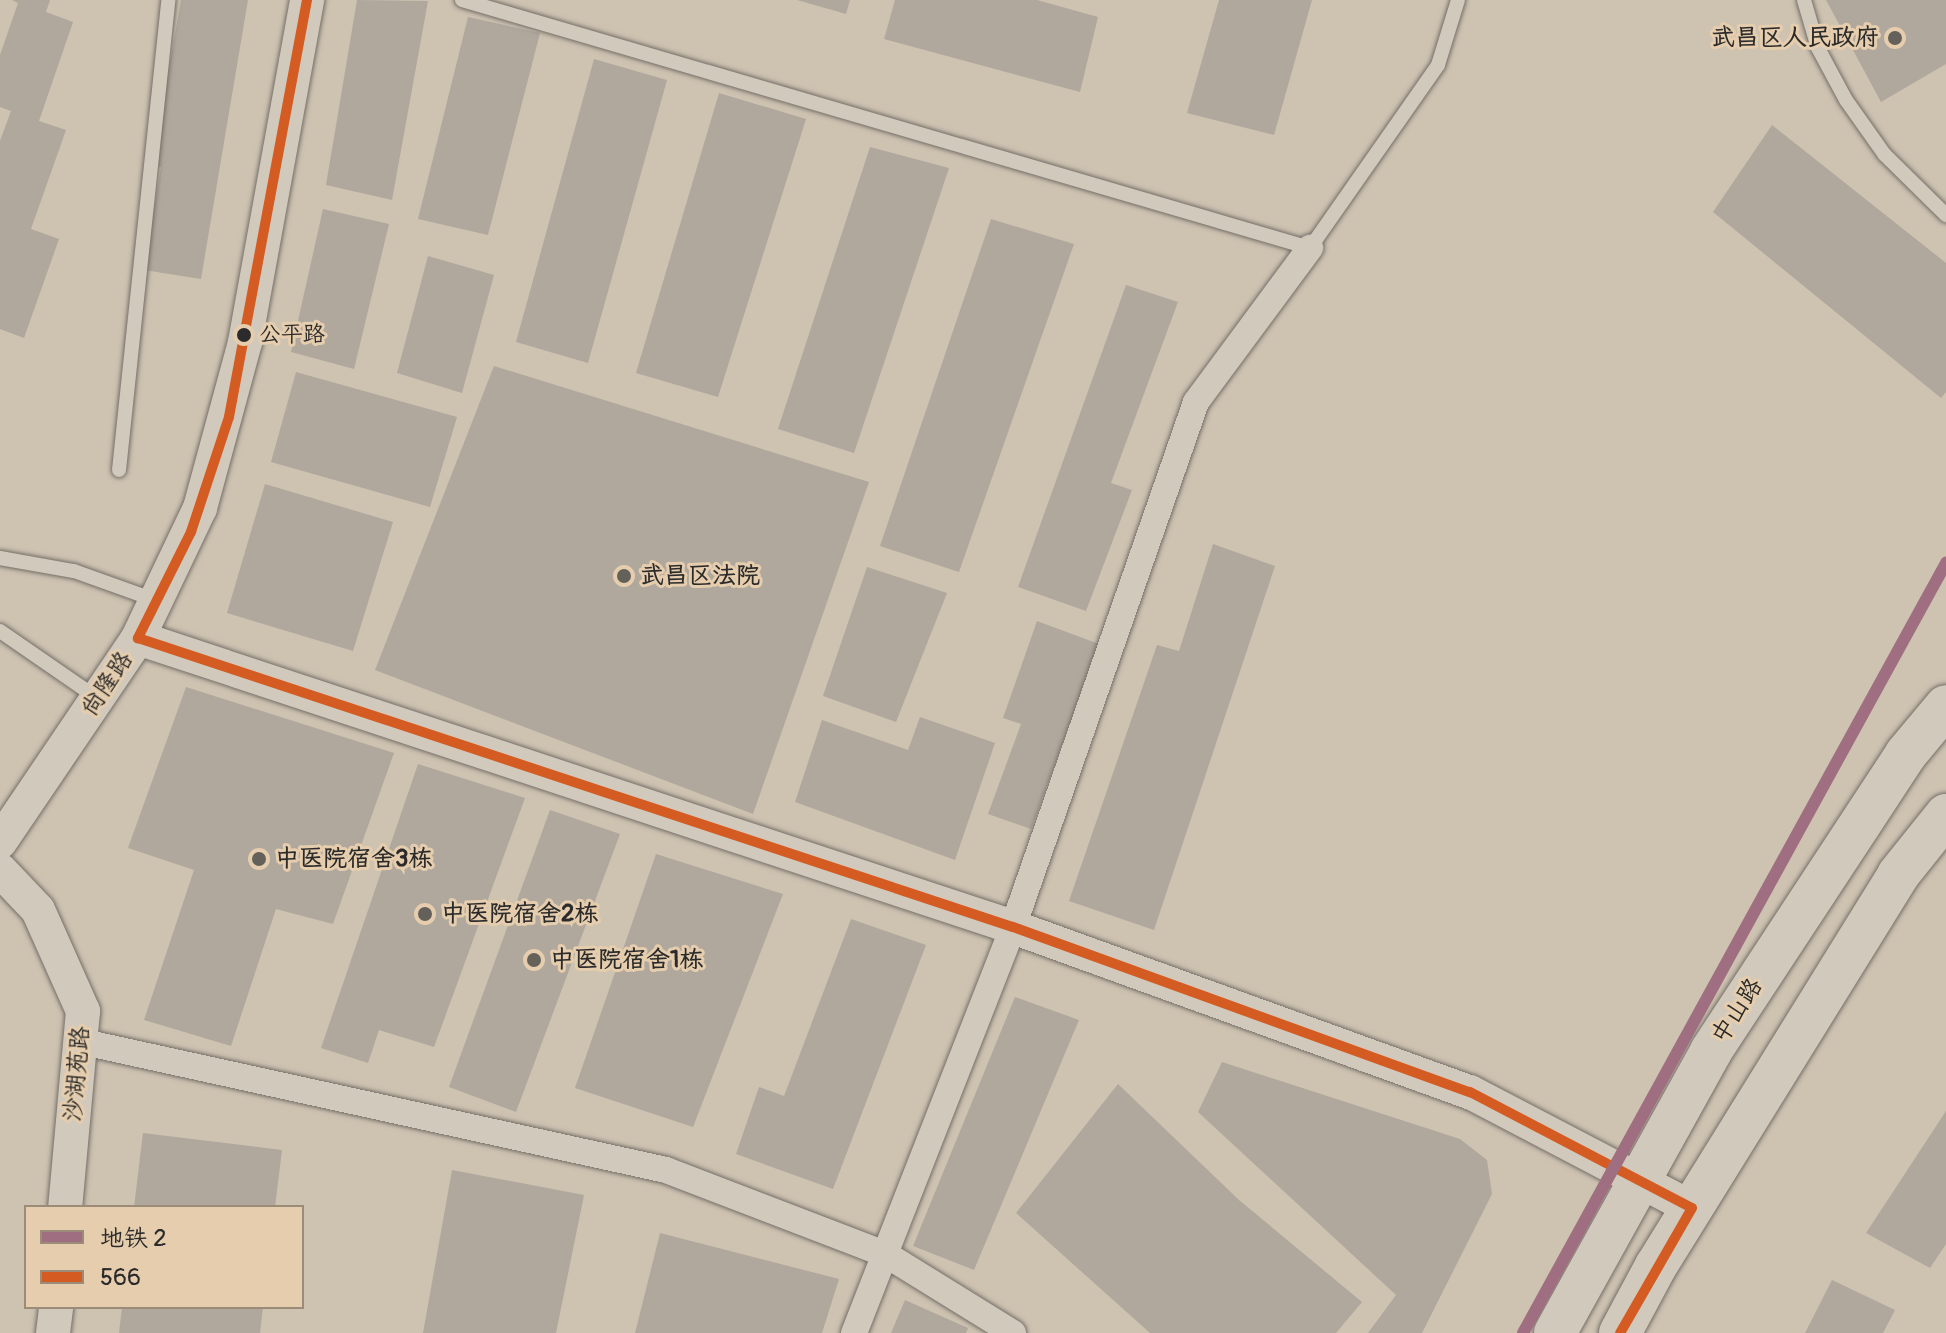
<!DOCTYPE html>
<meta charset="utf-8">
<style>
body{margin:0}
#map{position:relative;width:1946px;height:1333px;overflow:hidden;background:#cec2b1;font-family:Pangolin,"LXGW WenKai TC",sans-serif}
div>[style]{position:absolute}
.building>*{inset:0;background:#b0a89d}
.roads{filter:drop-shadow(0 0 2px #746f67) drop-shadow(0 0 2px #746f67)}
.service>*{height:14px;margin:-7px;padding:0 7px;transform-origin:7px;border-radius:7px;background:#d2c9bd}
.minor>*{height:26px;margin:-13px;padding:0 13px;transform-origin:13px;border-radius:13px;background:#d2c9bd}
.tertiary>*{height:34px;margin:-17px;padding:0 17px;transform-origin:17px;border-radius:17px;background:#d2c9bd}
.primary>*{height:42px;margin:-21px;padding:0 21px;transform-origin:21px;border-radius:21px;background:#d2c9bd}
.bus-1>*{height:10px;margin:-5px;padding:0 5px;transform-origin:5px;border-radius:5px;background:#d45c23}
.metro-1>*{height:12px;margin:-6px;padding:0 6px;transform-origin:6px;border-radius:6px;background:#9f6f81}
.dots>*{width:22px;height:22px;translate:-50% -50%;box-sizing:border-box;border:4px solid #e5cdad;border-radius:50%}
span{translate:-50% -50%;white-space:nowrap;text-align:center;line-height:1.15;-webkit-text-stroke:6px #e5cdad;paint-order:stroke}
.bus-label{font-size:22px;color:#2b2b2b}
.left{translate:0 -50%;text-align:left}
.poi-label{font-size:24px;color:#2b2b2b;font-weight:700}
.right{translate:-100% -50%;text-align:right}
.street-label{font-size:24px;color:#2b2b2b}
.legend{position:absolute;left:24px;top:1205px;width:280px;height:104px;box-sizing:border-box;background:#e5cdad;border:2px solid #9b8c79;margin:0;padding:10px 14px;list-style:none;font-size:24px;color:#2b2b2b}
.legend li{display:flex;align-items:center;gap:16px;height:40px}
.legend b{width:40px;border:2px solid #9b8c79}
</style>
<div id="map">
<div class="building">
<i style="clip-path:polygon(12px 0,50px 0,46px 12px,73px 22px,39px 121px,66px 130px,31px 229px,59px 239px,24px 338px,0 329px,0 141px,11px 111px,0 107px,0 55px,18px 3px)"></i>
<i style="clip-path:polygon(181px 0,248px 0,201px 279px,144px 270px,161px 167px,152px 165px)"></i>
<i style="clip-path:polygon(357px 0,428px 1px,392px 200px,326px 185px)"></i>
<i style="clip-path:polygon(797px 0,850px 0,846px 14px)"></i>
<i style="clip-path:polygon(895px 0,1037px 0,1098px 17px,1080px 92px,884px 39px)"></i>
<i style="clip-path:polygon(1219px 0,1312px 0,1274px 135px,1187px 113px)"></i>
<i style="clip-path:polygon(1826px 0,1946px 0,1946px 64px,1881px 102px)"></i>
<i style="clip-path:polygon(468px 17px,540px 33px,488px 235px,418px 219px)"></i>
<i style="clip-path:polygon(594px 59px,667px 80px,588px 363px,516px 342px)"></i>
<i style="clip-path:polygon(719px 93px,806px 119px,718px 397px,636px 373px)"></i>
<i style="clip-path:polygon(1772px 125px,1946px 263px,1946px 392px,1941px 398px,1713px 212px)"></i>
<i style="clip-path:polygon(870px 147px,949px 168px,854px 453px,778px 429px)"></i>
<i style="clip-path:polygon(323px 209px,389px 224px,354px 369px,291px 352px)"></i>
<i style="clip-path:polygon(991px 219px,1074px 244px,959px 572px,880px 546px)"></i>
<i style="clip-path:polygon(428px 256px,494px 275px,462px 393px,397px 373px)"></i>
<i style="clip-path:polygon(1126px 285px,1178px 302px,1111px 483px,1132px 490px,1086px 611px,1018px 587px)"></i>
<i style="clip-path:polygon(494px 366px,869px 482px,753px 814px,375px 670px)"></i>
<i style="clip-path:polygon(296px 372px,457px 417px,430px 507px,271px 462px)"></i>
<i style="clip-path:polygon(265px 484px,393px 522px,353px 651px,227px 613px)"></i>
<i style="clip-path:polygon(1213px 544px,1275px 566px,1154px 930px,1069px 901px,1157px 645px,1179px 651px)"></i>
<i style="clip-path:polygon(867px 567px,947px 593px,896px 722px,823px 696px)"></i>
<i style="clip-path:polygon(1037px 621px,1099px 644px,1031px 829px,988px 814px,1021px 724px,1003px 718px)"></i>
<i style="clip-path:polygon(186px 687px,394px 753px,333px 924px,276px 909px,231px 1046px,144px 1020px,194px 870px,128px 848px)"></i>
<i style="clip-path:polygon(920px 717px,995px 743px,955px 860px,795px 802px,822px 720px,908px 750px)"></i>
<i style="clip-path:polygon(418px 764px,525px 798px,434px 1047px,379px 1030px,368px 1063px,321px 1048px)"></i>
<i style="clip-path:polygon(550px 810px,620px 834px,516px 1112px,449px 1087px)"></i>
<i style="clip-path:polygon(656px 854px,783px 894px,693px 1127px,575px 1088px)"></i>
<i style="clip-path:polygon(851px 919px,926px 945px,833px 1189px,736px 1154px,759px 1087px,784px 1096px)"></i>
<i style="clip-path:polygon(1015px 997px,1079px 1020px,974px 1270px,913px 1246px)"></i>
<i style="clip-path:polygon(1222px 1062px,1460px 1139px,1487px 1160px,1492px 1194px,1422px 1333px,1368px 1333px,1396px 1295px,1198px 1112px)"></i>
<i style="clip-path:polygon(1118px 1084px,1239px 1200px,1362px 1302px,1336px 1333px,1150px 1333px,1016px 1213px)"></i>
<i style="clip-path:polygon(1946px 1111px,1946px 1244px,1930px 1268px,1866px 1233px)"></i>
<i style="clip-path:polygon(143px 1133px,282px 1150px,275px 1207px,134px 1207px)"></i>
<i style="clip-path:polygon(452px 1170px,584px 1195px,556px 1333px,423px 1333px)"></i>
<i style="clip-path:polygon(660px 1233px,839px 1279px,822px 1333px,635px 1333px)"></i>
<i style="clip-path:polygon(1832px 1280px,1895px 1310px,1883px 1333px,1805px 1333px)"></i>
<i style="clip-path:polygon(905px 1300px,968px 1328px,966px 1333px,891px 1333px)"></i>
<i style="clip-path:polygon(122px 1307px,263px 1307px,260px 1333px,119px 1333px)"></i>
</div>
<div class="roads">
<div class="service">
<i style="left:462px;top:0;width:884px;rotate:16.3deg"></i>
<i style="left:1310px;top:248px;width:223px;rotate:-55deg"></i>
<i style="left:1438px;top:65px;width:68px;rotate:-72.9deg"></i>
<i style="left:1804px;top:0;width:50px;rotate:73.7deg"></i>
<i style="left:1818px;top:48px;width:59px;rotate:61.7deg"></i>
<i style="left:1846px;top:100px;width:67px;rotate:54.7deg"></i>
<i style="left:1885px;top:155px;width:86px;rotate:44.5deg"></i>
<i style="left:119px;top:470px;width:473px;rotate:-84deg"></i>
<i style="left:0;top:558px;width:75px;rotate:10deg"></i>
<i style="left:74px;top:571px;width:89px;rotate:19.7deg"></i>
<i style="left:0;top:631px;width:118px;rotate:34.6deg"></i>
</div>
<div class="minor">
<i style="left:79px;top:1041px;width:601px;rotate:12.39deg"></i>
<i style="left:666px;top:1170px;width:235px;rotate:21deg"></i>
<i style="left:885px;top:1254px;width:85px;rotate:111.4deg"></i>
<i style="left:1013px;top:1333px;width:150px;rotate:-148.3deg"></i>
<i style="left:885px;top:1254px;width:351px;rotate:-68.6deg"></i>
<i style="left:1013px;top:927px;width:556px;rotate:-70.78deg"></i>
<i style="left:1196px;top:402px;width:192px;rotate:-53.5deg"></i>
</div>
<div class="tertiary">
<i style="left:138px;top:638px;width:921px;rotate:18.28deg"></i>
<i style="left:1013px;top:927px;width:486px;rotate:19.9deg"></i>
<i style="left:1470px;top:1092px;width:250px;rotate:27.6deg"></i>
<i style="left:0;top:842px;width:246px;rotate:-55.9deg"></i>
<i style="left:138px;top:638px;width:144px;rotate:-64.5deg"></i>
<i style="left:200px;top:508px;width:172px;rotate:-74.8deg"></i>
<i style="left:245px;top:342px;width:348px;rotate:-79.7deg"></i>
<i style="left:0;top:870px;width:55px;rotate:46.5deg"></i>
<i style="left:38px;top:910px;width:111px;rotate:66deg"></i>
<i style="left:83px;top:1011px;width:197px;rotate:95.2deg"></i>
<i style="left:53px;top:1333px;width:26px;rotate:-83deg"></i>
</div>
<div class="primary">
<i style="left:1555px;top:1333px;width:322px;rotate:-61deg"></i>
<i style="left:1711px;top:1051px;width:355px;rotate:-56.7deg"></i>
<i style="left:1906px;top:754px;width:62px;rotate:-50.2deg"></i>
<i style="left:1620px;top:1333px;width:76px;rotate:-61.8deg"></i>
<i style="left:1656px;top:1266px;width:460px;rotate:-58.2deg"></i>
<i style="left:1898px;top:875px;width:77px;rotate:-51.3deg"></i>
</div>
</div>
<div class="bus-1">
<i style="left:307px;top:0;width:424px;rotate:100.6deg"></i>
<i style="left:229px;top:417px;width:121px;rotate:108.3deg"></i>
<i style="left:191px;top:532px;width:119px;rotate:116.6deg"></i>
<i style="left:138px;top:638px;width:921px;rotate:18.28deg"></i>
<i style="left:1013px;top:927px;width:486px;rotate:19.9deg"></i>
<i style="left:1470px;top:1092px;width:250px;rotate:27.6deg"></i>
<i style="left:1692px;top:1208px;width:144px;rotate:119.9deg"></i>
</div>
<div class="metro-1">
<i style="left:1523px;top:1333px;width:879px;rotate:-61.22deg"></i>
</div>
<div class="dots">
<i style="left:1895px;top:38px;background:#64605a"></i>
<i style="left:244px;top:335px;background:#2b2b2b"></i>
<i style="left:624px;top:576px;background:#64605a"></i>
<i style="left:259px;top:859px;background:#64605a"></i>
<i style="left:425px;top:914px;background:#64605a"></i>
<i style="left:534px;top:960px;background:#64605a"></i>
</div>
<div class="bus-label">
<span class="left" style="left:259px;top:335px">公平路</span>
</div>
<div class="poi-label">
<span class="right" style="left:1879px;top:38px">武昌区人民政府</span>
<span class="left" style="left:640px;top:576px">武昌区法院</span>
<span class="left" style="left:275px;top:859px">中医院宿舍3栋</span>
<span class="left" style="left:441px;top:914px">中医院宿舍2栋</span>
<span class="left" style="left:550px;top:960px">中医院宿舍1栋</span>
</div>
<div class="street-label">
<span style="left:107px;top:684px;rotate:-56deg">尚隆路</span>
<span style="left:1737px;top:1011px;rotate:-57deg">中山路</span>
<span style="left:77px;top:1074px;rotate:-85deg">沙湖苑路</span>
</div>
<ul class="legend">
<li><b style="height:10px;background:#9f6f81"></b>地铁 2</li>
<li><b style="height:10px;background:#d45c23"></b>566</li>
</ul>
</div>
